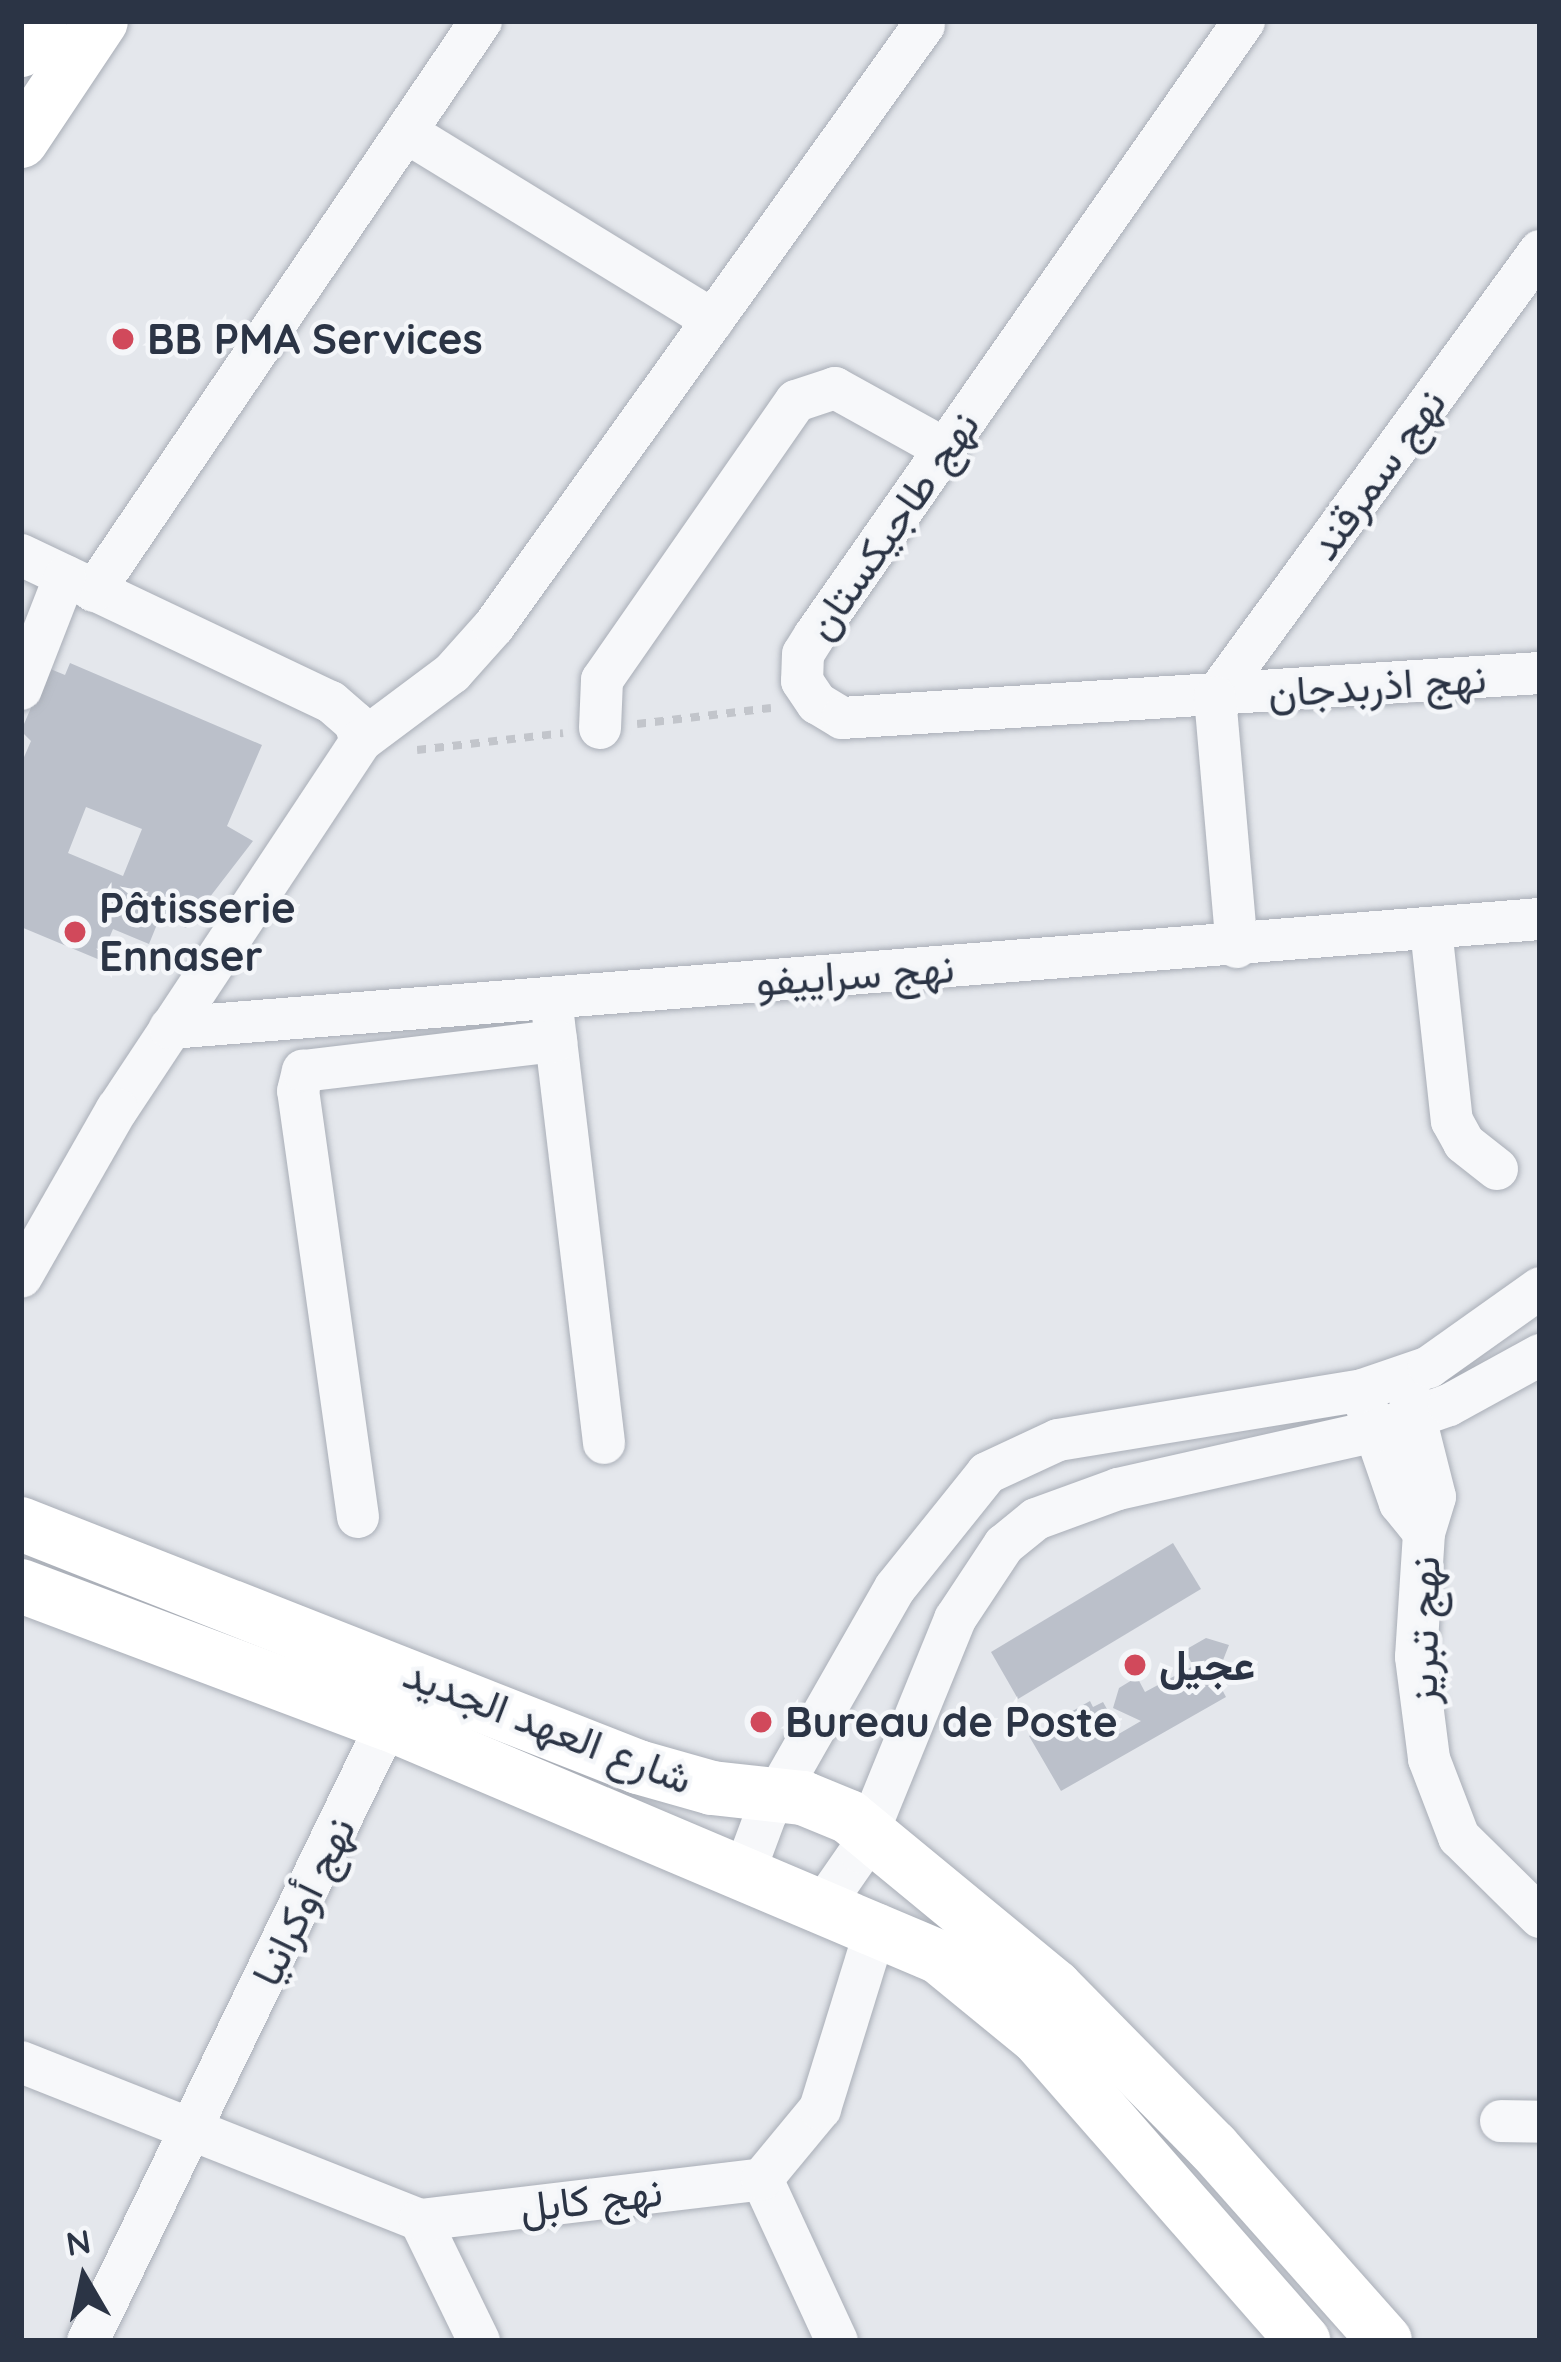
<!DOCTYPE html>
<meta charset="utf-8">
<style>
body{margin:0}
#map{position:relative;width:1561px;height:2362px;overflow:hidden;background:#e4e7ec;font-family:Quicksand,Vazirmatn,sans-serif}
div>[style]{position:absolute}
.building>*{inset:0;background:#bbc0ca}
.path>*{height:8px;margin-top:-4px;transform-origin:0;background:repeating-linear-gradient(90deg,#c2c5cb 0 9px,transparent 0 18px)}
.roads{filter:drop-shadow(0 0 3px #a9aeb7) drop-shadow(0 0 3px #a9aeb7)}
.minor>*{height:42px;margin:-21px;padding:0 21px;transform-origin:21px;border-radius:21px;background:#f7f8fa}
.major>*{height:54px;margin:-27px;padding:0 27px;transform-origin:27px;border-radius:27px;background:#fff}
.dots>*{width:33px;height:33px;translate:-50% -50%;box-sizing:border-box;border:6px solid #f4f6f9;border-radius:50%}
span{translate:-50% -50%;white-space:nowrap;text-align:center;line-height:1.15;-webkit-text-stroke:9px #f4f6f9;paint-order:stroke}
.poi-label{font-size:42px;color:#2b3445;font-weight:700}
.left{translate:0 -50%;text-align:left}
.street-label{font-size:42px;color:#2b3445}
.frame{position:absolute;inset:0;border:24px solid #2b3445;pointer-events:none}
.north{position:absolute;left:24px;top:2218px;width:120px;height:120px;-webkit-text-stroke:9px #f4f6f9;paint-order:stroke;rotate:351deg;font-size:33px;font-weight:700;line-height:48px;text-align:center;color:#2b3445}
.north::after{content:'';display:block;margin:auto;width:42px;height:54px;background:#2b3445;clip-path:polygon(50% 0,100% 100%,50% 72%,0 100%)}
</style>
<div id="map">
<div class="building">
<i style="clip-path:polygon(evenodd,70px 663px,262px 745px,227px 826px,253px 841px,186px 928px,160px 917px,149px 944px,113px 929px,100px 960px,21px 927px,21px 764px,31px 741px,21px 731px,48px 668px,65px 675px,70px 663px,86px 807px,142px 829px,123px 876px,68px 853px,86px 807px)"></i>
<i style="clip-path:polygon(1173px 1543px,1201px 1589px,1018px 1699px,991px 1652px)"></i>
<i style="clip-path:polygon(1206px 1638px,1229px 1645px,1216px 1678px,1226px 1697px,1061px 1791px,1029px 1736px,1090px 1701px,1093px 1707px,1103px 1702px,1116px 1725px,1105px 1731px,1110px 1739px,1141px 1721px,1113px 1708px,1119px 1688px,1137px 1677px,1145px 1692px,1193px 1666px,1185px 1650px)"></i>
</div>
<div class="path">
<i style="left:637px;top:724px;width:135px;rotate:-6.8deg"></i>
<i style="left:417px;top:750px;width:147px;rotate:-6.6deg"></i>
</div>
<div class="roads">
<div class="minor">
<i style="left:1244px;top:21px;width:749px;rotate:124.94deg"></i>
<i style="left:815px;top:635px;width:22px;rotate:122deg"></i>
<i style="left:803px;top:654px;width:27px;rotate:92deg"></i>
<i style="left:802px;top:681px;width:27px;rotate:56deg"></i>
<i style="left:817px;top:703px;width:29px;rotate:31deg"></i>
<i style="left:842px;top:718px;width:699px;rotate:-3.69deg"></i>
<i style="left:406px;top:132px;width:360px;rotate:31.5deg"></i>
<i style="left:21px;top:555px;width:343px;rotate:25.4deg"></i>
<i style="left:331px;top:702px;width:32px;rotate:41deg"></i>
<i style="left:355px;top:723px;width:19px;rotate:72deg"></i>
<i style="left:361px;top:741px;width:442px;rotate:123.5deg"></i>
<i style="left:117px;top:1109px;width:193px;rotate:119.7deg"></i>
<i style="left:94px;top:591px;width:689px;rotate:-55.83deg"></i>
<i style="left:21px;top:689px;width:121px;rotate:-68.7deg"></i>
<i style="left:1215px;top:697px;width:552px;rotate:-53.92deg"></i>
<i style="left:1215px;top:697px;width:251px;rotate:85deg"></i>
<i style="left:600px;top:728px;width:48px;rotate:-87.6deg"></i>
<i style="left:602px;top:680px;width:340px;rotate:-55.2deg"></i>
<i style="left:796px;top:401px;width:41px;rotate:-18.4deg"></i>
<i style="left:835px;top:388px;width:126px;rotate:29deg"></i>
<i style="left:361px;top:741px;width:114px;rotate:-36.8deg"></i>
<i style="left:452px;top:673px;width:63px;rotate:-48.2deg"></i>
<i style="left:494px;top:626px;width:739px;rotate:-54.42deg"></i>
<i style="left:1431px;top:929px;width:193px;rotate:83.8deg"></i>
<i style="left:1452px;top:1121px;width:25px;rotate:61deg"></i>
<i style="left:1464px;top:1143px;width:42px;rotate:38.2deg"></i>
<i style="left:553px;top:1015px;width:431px;rotate:83.2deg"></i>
<i style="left:170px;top:1028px;width:1374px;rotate:-4.55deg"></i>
<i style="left:1408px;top:1390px;width:110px;rotate:75.8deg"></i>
<i style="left:1435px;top:1497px;width:38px;rotate:107deg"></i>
<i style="left:1366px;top:1405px;width:104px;rotate:70.9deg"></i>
<i style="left:1400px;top:1503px;width:38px;rotate:51deg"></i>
<i style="left:1424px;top:1533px;width:124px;rotate:93.7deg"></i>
<i style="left:1416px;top:1657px;width:103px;rotate:82.7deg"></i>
<i style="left:1429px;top:1759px;width:84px;rotate:69deg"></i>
<i style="left:1459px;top:1837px;width:114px;rotate:44.6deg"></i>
<i style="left:358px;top:1517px;width:430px;rotate:-98deg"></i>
<i style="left:298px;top:1091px;width:21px;rotate:-76deg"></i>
<i style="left:303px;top:1071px;width:255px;rotate:-6.8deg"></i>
<i style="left:744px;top:1873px;width:63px;rotate:-69.6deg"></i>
<i style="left:766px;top:1814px;width:260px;rotate:-60.3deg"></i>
<i style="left:895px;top:1588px;width:147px;rotate:-51.3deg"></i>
<i style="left:987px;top:1473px;width:78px;rotate:-24.9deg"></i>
<i style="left:1058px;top:1440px;width:308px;rotate:-9.3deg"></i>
<i style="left:1362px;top:1390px;width:71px;rotate:-18.9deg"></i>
<i style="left:1429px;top:1367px;width:136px;rotate:-35.4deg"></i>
<i style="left:824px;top:1904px;width:63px;rotate:-55.3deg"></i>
<i style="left:860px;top:1852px;width:252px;rotate:-67.8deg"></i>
<i style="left:955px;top:1619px;width:89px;rotate:-56.5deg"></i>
<i style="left:1004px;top:1545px;width:41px;rotate:-39.1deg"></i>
<i style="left:1036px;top:1519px;width:87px;rotate:-20.1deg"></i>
<i style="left:1118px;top:1489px;width:263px;rotate:-12.7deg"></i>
<i style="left:1375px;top:1431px;width:78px;rotate:-19.4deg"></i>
<i style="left:1449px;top:1405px;width:104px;rotate:-28.8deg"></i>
<i style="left:21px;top:2062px;width:429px;rotate:21.6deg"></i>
<i style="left:420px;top:2220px;width:135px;rotate:64deg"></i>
<i style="left:1501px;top:2121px;width:39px;rotate:1deg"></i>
<i style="left:762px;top:2179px;width:179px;rotate:65.2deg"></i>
<i style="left:420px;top:2220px;width:344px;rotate:-6.8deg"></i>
<i style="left:762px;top:2179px;width:91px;rotate:-50.4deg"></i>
<i style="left:820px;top:2109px;width:193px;rotate:-72.8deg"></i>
<i style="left:88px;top:2341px;width:716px;rotate:-64.15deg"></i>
</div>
<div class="major">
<i style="left:21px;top:50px;width:35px;rotate:-57deg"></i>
<i style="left:21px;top:141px;width:144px;rotate:-56.3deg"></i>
<i style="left:21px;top:1524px;width:663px;rotate:21.5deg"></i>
<i style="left:638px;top:1767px;width:77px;rotate:15.8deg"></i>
<i style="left:712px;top:1788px;width:92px;rotate:6.3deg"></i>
<i style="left:803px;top:1798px;width:50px;rotate:22.4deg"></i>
<i style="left:849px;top:1817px;width:267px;rotate:39.5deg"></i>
<i style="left:1055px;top:1987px;width:225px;rotate:45.4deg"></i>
<i style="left:1213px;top:2147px;width:259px;rotate:48.4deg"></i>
<i style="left:21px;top:1586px;width:393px;rotate:20.6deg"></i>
<i style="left:389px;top:1724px;width:597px;rotate:22.96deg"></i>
<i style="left:939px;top:1957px;width:128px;rotate:39.3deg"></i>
<i style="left:1038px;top:2038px;width:403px;rotate:48.8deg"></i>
</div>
</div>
<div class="dots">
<i style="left:123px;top:339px;background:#d1495b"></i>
<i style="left:75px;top:932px;background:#d1495b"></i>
<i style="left:1135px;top:1665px;background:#d1495b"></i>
<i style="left:761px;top:1722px;background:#d1495b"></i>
</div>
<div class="poi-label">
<span class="left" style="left:147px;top:339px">BB PMA Services</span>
<span class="left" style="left:99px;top:932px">Pâtisserie<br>Ennaser</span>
<span class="left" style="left:1159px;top:1665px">عجيل</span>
<span class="left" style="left:785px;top:1722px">Bureau de Poste</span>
</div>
<div class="street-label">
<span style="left:1377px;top:474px;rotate:-54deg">نهج سمرقند</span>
<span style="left:892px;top:525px;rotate:-55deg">نهج طاجيكستان</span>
<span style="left:1377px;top:685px;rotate:-4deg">نهج اذربدجان</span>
<span style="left:855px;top:974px;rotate:-4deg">نهج سراييفو</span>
<span style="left:1423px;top:1630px;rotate:-89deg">نهج تبريز</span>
<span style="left:548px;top:1726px;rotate:21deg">شارع العهد الجديد</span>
<span style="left:303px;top:1901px;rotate:-64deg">نهج أوكرانيا</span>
<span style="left:591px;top:2199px;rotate:-7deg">نهج كابل</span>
</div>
<div class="frame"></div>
<div class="north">N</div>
</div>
